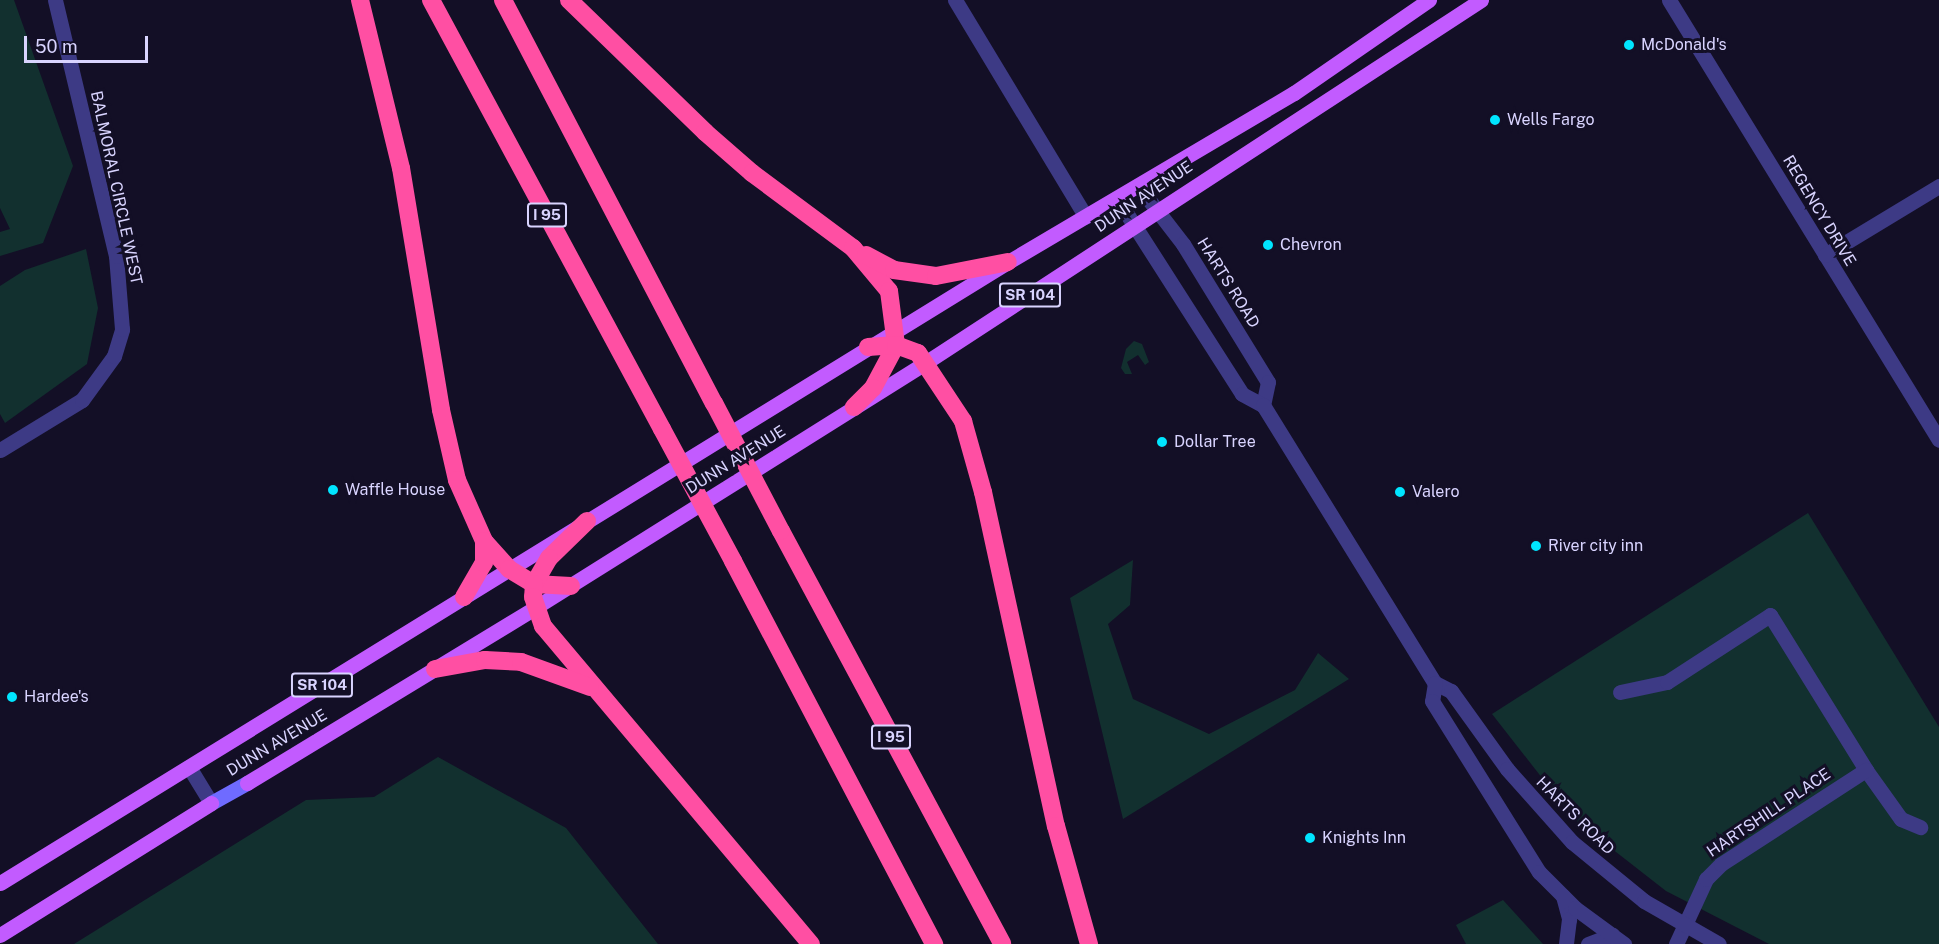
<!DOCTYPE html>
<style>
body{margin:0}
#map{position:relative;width:1939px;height:944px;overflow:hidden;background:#130f26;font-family:"Public Sans",sans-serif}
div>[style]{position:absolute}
.green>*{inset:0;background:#12302f}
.minor>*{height:15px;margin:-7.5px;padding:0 7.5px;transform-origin:7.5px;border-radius:7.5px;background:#3d3a85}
.tertiary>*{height:15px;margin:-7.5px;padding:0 7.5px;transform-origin:7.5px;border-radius:7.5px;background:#3d3a85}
.secondary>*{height:15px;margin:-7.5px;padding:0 7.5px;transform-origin:7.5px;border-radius:7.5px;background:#6f6bff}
.primary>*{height:15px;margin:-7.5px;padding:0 7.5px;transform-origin:7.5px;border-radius:7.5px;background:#c25bff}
.motorway>*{height:18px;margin:-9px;padding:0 9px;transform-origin:9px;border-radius:9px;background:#ff4fa3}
.motorway-bridge>*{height:18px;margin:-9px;padding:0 9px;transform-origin:9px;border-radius:9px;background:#ff4fa3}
.dots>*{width:16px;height:16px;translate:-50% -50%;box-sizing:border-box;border:3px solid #130f26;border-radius:50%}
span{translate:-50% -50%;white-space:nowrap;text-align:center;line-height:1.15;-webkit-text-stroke:6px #130f26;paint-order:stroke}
.shield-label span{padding:2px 4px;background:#130f26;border:2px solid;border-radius:4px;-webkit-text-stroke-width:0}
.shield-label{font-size:15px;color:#d9d4ff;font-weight:700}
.poi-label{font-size:16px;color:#d9d4ff}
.left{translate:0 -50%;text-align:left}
.street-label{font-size:16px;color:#d9d4ff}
.scale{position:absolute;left:24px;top:36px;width:124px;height:27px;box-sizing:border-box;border:3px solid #d9d4ff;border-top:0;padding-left:8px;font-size:18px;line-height:21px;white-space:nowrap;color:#d9d4ff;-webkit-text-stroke:4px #130f26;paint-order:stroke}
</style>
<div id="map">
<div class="green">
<i style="clip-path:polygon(0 0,14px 0,73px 166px,43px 243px,0 256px,0 232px,10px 229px,0 208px)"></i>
<i style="clip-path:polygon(86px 249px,98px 308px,87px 364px,5px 423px,0 414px,0 286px,25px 270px)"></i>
<i style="clip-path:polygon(1134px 341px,1142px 344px,1149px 362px,1145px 365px,1138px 355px,1127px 362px,1132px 374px,1125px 374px,1121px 368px,1126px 349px)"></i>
<i style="clip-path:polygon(1808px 513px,1939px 727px,1939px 944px,1769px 944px,1666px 891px,1575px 820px,1492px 714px)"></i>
<i style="clip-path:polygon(1133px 560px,1130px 605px,1108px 624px,1133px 699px,1209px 734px,1295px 690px,1318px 653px,1349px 679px,1123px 819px,1070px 598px)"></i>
<i style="clip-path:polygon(438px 757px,566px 828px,658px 944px,74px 944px,306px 800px,374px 797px)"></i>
<i style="clip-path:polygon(1503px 900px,1543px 944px,1466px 944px,1456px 925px)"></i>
</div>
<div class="minor">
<i style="left:955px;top:0;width:253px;rotate:58.9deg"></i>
<i style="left:1669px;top:0;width:516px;rotate:58.47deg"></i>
<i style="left:1825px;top:255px;width:133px;rotate:-31.2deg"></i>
<i style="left:0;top:450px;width:96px;rotate:-31.4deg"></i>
<i style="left:82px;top:400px;width:54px;rotate:-54deg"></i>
<i style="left:114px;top:356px;width:28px;rotate:-73deg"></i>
<i style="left:122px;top:329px;width:73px;rotate:-94.7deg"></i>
<i style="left:116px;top:256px;width:263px;rotate:-103.4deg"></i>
<i style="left:1620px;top:692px;width:48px;rotate:-12deg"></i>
<i style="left:1667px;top:682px;width:123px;rotate:-33deg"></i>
<i style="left:1770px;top:615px;width:182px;rotate:58.2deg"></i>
<i style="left:1866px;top:770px;width:60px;rotate:54.5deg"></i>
<i style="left:1901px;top:819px;width:21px;rotate:23deg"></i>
<i style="left:189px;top:767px;width:42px;rotate:58.6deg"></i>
<i style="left:1563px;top:896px;width:24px;rotate:75deg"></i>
<i style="left:1569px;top:919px;width:25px;rotate:97deg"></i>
<i style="left:1588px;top:944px;width:26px;rotate:-21deg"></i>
<i style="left:1676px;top:944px;width:72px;rotate:-65.2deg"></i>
<i style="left:1706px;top:879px;width:21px;rotate:-45deg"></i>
<i style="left:1721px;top:864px;width:173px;rotate:-33deg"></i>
</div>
<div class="tertiary">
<i style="left:1139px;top:187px;width:72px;rotate:52.3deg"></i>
<i style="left:1183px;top:244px;width:162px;rotate:58.4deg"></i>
<i style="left:1268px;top:382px;width:24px;rotate:102deg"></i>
<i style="left:1118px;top:200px;width:230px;rotate:57.4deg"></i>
<i style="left:1242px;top:394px;width:24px;rotate:28deg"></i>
<i style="left:1263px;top:405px;width:327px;rotate:58.3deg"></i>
<i style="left:1435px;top:683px;width:18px;rotate:27deg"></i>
<i style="left:1451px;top:691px;width:96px;rotate:54.3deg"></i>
<i style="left:1507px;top:769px;width:98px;rotate:48.3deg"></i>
<i style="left:1572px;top:842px;width:93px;rotate:39.3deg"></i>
<i style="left:1644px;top:901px;width:86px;rotate:29.8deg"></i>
<i style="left:1435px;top:683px;width:18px;rotate:99deg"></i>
<i style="left:1432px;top:701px;width:202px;rotate:58deg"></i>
<i style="left:1539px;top:872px;width:51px;rotate:45deg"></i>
<i style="left:1575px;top:908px;width:61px;rotate:36.3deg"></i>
</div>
<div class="secondary">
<i style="left:211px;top:803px;width:41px;rotate:-29.1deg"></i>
</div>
<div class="primary">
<i style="left:247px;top:783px;width:338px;rotate:-31.3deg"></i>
<i style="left:536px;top:607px;width:459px;rotate:-32.1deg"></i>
<i style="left:925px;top:363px;width:664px;rotate:-33.14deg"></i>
<i style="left:0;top:883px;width:1184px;rotate:-31.64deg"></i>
<i style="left:1008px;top:262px;width:332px;rotate:-30.6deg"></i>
<i style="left:1294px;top:93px;width:164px;rotate:-34.6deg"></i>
<i style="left:0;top:935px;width:249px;rotate:-32deg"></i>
</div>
<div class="motorway">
<i style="left:360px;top:0;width:173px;rotate:76.3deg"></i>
<i style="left:401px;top:168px;width:245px;rotate:80.6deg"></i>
<i style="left:441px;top:410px;width:72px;rotate:77.1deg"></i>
<i style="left:457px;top:480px;width:67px;rotate:66.1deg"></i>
<i style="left:484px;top:541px;width:38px;rotate:48deg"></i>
<i style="left:509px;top:569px;width:29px;rotate:31deg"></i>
<i style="left:534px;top:584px;width:37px;rotate:3deg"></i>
<i style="left:431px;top:0;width:487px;rotate:61.7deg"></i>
<i style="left:503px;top:0;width:455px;rotate:62.4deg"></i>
<i style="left:569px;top:0;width:190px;rotate:44.1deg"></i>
<i style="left:705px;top:132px;width:62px;rotate:41.1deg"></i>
<i style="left:752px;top:173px;width:126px;rotate:36.6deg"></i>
<i style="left:853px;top:248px;width:56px;rotate:50.1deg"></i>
<i style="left:889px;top:291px;width:54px;rotate:82.6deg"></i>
<i style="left:896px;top:345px;width:49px;rotate:118.1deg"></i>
<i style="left:873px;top:388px;width:27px;rotate:135deg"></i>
<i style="left:866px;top:255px;width:32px;rotate:28deg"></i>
<i style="left:894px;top:270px;width:42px;rotate:8.1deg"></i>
<i style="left:936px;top:276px;width:73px;rotate:-11deg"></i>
<i style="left:868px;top:347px;width:28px;rotate:-4deg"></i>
<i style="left:896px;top:345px;width:23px;rotate:20deg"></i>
<i style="left:918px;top:353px;width:82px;rotate:56.5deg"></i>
<i style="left:963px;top:421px;width:74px;rotate:74.3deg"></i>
<i style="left:983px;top:492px;width:342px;rotate:77.7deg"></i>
<i style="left:1056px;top:826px;width:123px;rotate:74.4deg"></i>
<i style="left:587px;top:521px;width:53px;rotate:135.8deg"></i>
<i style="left:549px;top:558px;width:30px;rotate:120deg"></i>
<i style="left:534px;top:584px;width:13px;rotate:94deg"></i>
<i style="left:533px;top:597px;width:31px;rotate:71deg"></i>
<i style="left:543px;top:626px;width:416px;rotate:49.9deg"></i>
<i style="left:781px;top:531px;width:468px;rotate:61.8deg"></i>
<i style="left:733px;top:561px;width:433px;rotate:62.3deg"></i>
<i style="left:464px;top:597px;width:39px;rotate:-60deg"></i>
<i style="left:484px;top:563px;width:22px;rotate:-90deg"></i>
<i style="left:435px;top:669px;width:51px;rotate:-10.2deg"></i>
<i style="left:485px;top:660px;width:36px;rotate:3deg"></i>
<i style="left:521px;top:662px;width:73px;rotate:19.9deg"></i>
</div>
<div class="motorway-bridge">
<i style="left:714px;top:403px;width:144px;rotate:62.4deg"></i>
<i style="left:662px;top:429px;width:150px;rotate:61.7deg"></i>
</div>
<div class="dots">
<i style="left:1629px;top:45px;background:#00e5ff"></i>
<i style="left:1495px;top:120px;background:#00e5ff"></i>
<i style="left:1268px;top:245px;background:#00e5ff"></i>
<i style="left:1162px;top:442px;background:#00e5ff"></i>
<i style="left:333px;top:490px;background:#00e5ff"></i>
<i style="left:1400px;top:492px;background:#00e5ff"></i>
<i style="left:1536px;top:546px;background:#00e5ff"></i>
<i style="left:12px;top:697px;background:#00e5ff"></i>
<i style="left:1310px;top:838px;background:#00e5ff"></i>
</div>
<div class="shield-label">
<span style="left:547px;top:215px">I 95</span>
<span style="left:1030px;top:295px">SR 104</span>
<span style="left:322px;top:685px">SR 104</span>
<span style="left:891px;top:737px">I 95</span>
</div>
<div class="poi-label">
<span class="left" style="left:1641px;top:45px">McDonald's</span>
<span class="left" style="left:1507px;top:120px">Wells Fargo</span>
<span class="left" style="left:1280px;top:245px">Chevron</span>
<span class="left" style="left:1174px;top:442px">Dollar Tree</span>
<span class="left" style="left:345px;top:490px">Waffle House</span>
<span class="left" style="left:1412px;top:492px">Valero</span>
<span class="left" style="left:1548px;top:546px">River city inn</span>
<span class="left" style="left:24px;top:697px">Hardee's</span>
<span class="left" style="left:1322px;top:838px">Knights Inn</span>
</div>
<div class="street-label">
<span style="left:116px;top:188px;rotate:78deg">BALMORAL CIRCLE WEST</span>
<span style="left:1144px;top:197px;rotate:-34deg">DUNN AVENUE</span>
<span style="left:1819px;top:211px;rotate:59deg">REGENCY DRIVE</span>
<span style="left:1228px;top:283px;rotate:58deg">HARTS ROAD</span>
<span style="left:736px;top:460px;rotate:-32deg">DUNN AVENUE</span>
<span style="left:277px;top:743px;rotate:-31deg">DUNN AVENUE</span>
<span style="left:1769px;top:813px;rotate:-34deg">HARTSHILL PLACE</span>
<span style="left:1575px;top:816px;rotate:45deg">HARTS ROAD</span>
</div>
<div class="scale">50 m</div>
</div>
